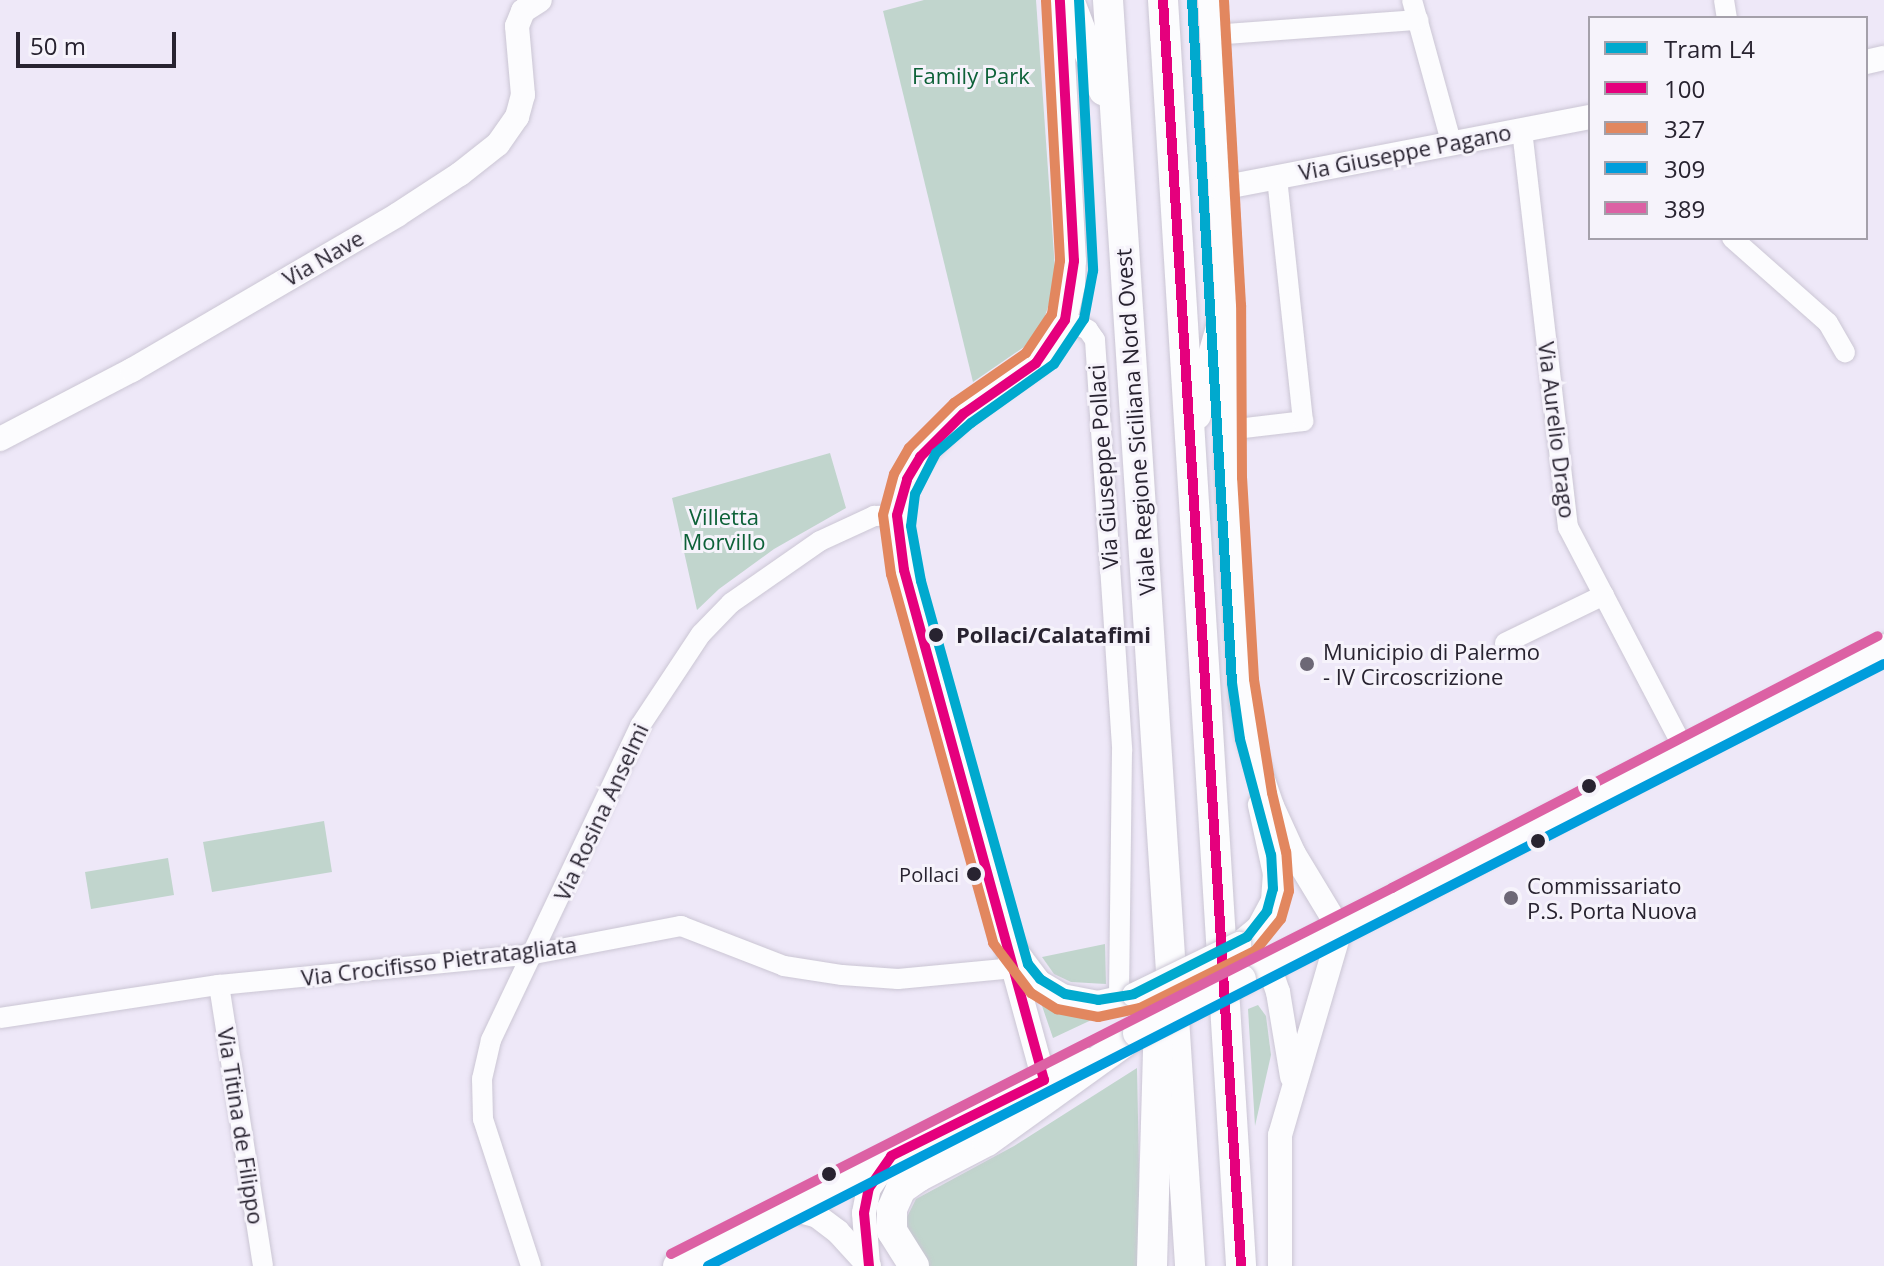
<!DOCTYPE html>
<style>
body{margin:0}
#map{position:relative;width:1884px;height:1266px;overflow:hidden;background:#eee8f8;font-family:"Open Sans",sans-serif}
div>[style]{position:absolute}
.green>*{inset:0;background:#c1d5cd}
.roads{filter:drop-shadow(0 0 2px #cbc6d4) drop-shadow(0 0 2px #cbc6d4)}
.minor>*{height:20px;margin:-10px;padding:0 10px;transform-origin:10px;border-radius:10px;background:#fcfcfe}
.tertiary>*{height:24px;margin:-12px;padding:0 12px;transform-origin:12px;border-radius:12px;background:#fcfcfe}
.secondary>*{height:28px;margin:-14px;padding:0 14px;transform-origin:14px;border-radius:14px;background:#fcfcfe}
.primary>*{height:30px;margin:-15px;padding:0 15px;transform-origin:15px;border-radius:15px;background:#fcfcfe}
.bridges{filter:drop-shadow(0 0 2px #cbc6d4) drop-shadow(0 0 2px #cbc6d4)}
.tertiary-bridge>*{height:24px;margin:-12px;padding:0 12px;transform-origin:12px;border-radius:12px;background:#fcfcfe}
.secondary-bridge>*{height:28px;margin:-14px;padding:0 14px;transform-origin:14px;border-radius:14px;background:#fcfcfe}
.bus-1>*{height:10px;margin:-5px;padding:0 5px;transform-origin:5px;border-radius:5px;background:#e5007d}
.bus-2>*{height:10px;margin:-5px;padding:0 5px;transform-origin:5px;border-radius:5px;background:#e2875f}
.bus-3>*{height:10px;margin:-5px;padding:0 5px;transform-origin:5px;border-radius:5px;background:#009ddc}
.bus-4>*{height:10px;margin:-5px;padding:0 5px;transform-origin:5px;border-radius:5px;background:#dc61a4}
.tram-1>*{height:10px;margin:-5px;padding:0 5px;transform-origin:5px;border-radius:5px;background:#00a9ce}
.dots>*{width:22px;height:22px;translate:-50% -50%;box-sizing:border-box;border:4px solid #f6f3fb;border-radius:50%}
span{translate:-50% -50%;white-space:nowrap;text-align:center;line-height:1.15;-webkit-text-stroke:6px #f6f3fb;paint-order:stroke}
.bus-label{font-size:20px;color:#282330}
.right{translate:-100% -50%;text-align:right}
.park-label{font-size:22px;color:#0d6138}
.street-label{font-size:22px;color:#282330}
.stop-label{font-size:22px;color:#282330;font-weight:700}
.left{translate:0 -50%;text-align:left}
.poi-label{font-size:22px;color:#282330}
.legend{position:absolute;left:1588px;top:16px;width:280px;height:224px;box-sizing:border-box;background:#f6f3fb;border:2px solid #a4a0aa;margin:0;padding:10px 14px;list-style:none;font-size:24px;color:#282330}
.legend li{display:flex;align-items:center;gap:16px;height:40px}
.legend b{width:40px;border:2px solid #a4a0aa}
.scale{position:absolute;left:16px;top:32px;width:160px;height:36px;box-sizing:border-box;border:4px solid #282330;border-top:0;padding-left:10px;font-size:24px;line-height:28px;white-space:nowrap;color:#282330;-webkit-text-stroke:6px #f6f3fb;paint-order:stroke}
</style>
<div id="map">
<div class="green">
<i style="clip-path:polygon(924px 0,1036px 0,1056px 283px,1043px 322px,1024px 347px,973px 382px,883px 11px)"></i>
<i style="clip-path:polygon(830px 453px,846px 508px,774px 549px,719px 589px,697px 610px,672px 498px)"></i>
<i style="clip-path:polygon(324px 821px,332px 872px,212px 892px,203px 842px)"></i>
<i style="clip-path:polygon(168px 858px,174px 895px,91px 909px,85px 872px)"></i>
<i style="clip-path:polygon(1105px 944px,1106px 984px,1071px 982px,1054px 974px,1042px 957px)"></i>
<i style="clip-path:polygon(1040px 1000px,1063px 1012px,1102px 1015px,1053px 1038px)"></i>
<i style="clip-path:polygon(1258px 1005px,1266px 1016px,1271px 1055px,1255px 1126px,1248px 1009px)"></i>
<i style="clip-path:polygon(1137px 1068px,1141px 1266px,928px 1266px,913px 1247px,906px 1219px,916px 1199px,1014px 1146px)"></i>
</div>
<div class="roads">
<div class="minor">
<i style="left:1412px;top:0;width:147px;rotate:74.6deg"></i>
<i style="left:1724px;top:0;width:18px;rotate:81deg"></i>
<i style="left:1212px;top:35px;width:207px;rotate:-4.2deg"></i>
<i style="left:1522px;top:130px;width:400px;rotate:83.4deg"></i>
<i style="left:1568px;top:527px;width:253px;rotate:62.4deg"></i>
<i style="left:1732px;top:238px;width:128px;rotate:41.5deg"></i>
<i style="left:1828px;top:323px;width:34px;rotate:60deg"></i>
<i style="left:1065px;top:320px;width:25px;rotate:23deg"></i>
<i style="left:1088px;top:330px;width:12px;rotate:55deg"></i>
<i style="left:1095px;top:340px;width:412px;rotate:86.2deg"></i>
<i style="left:1122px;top:751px;width:249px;rotate:90.7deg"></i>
<i style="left:1228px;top:430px;width:76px;rotate:-6.8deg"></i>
<i style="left:1303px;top:421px;width:245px;rotate:-96.1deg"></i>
<i style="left:1505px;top:643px;width:110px;rotate:-25.9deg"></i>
<i style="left:219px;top:985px;width:284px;rotate:81.1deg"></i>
<i style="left:0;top:1018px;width:221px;rotate:-8.6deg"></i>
<i style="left:219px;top:985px;width:317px;rotate:-5.6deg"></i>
<i style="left:534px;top:954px;width:150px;rotate:-10.8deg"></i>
<i style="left:681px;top:926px;width:110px;rotate:21.2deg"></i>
<i style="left:784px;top:966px;width:59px;rotate:8.8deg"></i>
<i style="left:842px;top:975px;width:56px;rotate:4.1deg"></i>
<i style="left:898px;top:979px;width:117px;rotate:-5.4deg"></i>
<i style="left:531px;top:1266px;width:155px;rotate:-108.1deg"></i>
<i style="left:483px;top:1119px;width:40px;rotate:-91.4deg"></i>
<i style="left:482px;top:1079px;width:40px;rotate:-77deg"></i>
<i style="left:491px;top:1040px;width:348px;rotate:-64.6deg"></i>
<i style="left:640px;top:726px;width:110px;rotate:-56.5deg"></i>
<i style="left:701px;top:634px;width:43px;rotate:-45.9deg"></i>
<i style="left:731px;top:603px;width:108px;rotate:-34.9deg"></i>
<i style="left:820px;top:541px;width:60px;rotate:-24.8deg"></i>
<i style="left:874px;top:516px;width:23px;rotate:-2deg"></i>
</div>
<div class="tertiary">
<i style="left:1210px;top:0;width:306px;rotate:86.8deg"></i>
<i style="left:1227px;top:306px;width:172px;rotate:89.7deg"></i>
<i style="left:1228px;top:478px;width:226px;rotate:86.5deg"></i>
<i style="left:1242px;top:704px;width:33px;rotate:79deg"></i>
<i style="left:1248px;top:736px;width:74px;rotate:71.1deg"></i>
<i style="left:1272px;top:806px;width:53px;rotate:65.4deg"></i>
<i style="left:1294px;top:854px;width:89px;rotate:58.8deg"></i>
<i style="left:1340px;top:930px;width:214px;rotate:106.3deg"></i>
<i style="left:1280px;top:1135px;width:131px;rotate:90deg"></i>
<i style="left:1866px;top:62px;width:18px;rotate:-13deg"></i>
<i style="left:1221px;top:188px;width:376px;rotate:-10.9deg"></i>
<i style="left:0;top:439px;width:149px;rotate:-27.6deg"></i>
<i style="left:132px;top:370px;width:307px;rotate:-30.3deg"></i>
<i style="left:397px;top:215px;width:75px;rotate:-33.1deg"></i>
<i style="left:460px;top:174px;width:48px;rotate:-38.3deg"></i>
<i style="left:498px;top:144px;width:33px;rotate:-55deg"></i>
<i style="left:517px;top:117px;width:23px;rotate:-75deg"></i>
<i style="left:523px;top:95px;width:69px;rotate:-95deg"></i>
<i style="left:517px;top:26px;width:16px;rotate:-68deg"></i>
<i style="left:523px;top:11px;width:20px;rotate:-33deg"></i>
<i style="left:1239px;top:944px;width:26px;rotate:-40deg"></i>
<i style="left:1259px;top:927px;width:30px;rotate:-62deg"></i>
<i style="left:1273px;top:901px;width:27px;rotate:-86deg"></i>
<i style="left:1275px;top:874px;width:71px;rotate:-102.3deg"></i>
<i style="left:1012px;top:946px;width:45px;rotate:53.1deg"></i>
<i style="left:1039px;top:982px;width:27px;rotate:31deg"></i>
<i style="left:1062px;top:996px;width:37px;rotate:11deg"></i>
<i style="left:1098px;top:1003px;width:37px;rotate:-13deg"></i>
<i style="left:1269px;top:966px;width:28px;rotate:71deg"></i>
<i style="left:1278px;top:992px;width:86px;rotate:80.6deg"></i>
<i style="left:1044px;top:1080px;width:529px;rotate:-105.35deg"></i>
<i style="left:904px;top:570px;width:55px;rotate:-97.3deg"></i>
<i style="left:897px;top:515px;width:37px;rotate:-74deg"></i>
<i style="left:907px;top:479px;width:26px;rotate:-59deg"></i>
<i style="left:920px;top:457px;width:61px;rotate:-45deg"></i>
<i style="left:963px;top:414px;width:89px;rotate:-34.9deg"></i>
<i style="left:1036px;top:363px;width:52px;rotate:-56deg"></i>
<i style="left:1065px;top:320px;width:36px;rotate:-77deg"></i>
<i style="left:1073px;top:285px;width:24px;rotate:-88deg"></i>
<i style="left:1074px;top:261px;width:261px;rotate:-93.1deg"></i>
<i style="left:788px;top:1208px;width:30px;rotate:15deg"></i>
<i style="left:817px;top:1216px;width:26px;rotate:37deg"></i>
<i style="left:838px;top:1232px;width:46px;rotate:47.6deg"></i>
<i style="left:868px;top:1265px;width:52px;rotate:-94.4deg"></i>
<i style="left:864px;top:1213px;width:25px;rotate:-79deg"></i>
<i style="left:869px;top:1188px;width:37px;rotate:-55deg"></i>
</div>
<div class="secondary">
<i style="left:1242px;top:979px;width:722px;rotate:-27.27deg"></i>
<i style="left:677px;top:1266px;width:455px;rotate:-26.8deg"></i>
</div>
<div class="primary">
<i style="left:1069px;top:0;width:97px;rotate:69deg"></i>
<i style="left:1108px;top:0;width:1269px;rotate:86.29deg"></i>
<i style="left:1163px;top:0;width:1268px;rotate:86.47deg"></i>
<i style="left:1196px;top:415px;width:113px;rotate:-74.1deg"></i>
<i style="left:914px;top:1266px;width:41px;rotate:-122.2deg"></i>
<i style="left:892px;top:1231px;width:22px;rotate:-90deg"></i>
<i style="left:892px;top:1209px;width:22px;rotate:-66deg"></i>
<i style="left:901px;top:1189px;width:21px;rotate:-35deg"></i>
<i style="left:918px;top:1177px;width:78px;rotate:-27.6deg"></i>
<i style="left:987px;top:1141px;width:185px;rotate:-35.8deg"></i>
<i style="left:1152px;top:1266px;width:216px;rotate:-88.4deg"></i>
</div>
</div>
<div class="bridges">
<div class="tertiary-bridge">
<i style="left:1134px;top:995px;width:117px;rotate:-25.9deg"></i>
</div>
<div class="secondary-bridge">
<i style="left:1137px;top:1033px;width:118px;rotate:-27.2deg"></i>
</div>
</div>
<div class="bus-1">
<i style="left:1163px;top:0;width:1268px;rotate:86.47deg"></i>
<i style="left:869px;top:1266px;width:53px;rotate:-95.4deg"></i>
<i style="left:864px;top:1213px;width:25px;rotate:-79deg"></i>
<i style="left:869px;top:1188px;width:39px;rotate:-55deg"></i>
<i style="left:891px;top:1156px;width:171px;rotate:-26.4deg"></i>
<i style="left:1044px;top:1080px;width:529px;rotate:-105.35deg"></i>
<i style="left:904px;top:570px;width:55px;rotate:-97.3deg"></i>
<i style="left:897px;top:515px;width:37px;rotate:-74deg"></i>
<i style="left:907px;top:479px;width:26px;rotate:-59deg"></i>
<i style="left:920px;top:457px;width:61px;rotate:-45deg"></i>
<i style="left:963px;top:414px;width:89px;rotate:-34.9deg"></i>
<i style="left:1036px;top:363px;width:52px;rotate:-56deg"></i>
<i style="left:1065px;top:320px;width:60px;rotate:-81.3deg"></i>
<i style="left:1074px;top:261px;width:261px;rotate:-93.1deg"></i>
</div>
<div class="bus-2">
<i style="left:1046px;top:1px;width:260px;rotate:86.9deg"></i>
<i style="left:1060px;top:261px;width:54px;rotate:98.6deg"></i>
<i style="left:1052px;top:314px;width:47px;rotate:123.7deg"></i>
<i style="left:1026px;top:353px;width:88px;rotate:145.2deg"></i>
<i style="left:954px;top:403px;width:64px;rotate:135deg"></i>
<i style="left:909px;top:448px;width:30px;rotate:120deg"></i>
<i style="left:894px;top:474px;width:42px;rotate:105deg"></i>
<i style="left:883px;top:515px;width:60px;rotate:82.3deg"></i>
<i style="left:891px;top:574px;width:383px;rotate:74.5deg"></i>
<i style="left:993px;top:943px;width:63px;rotate:52.8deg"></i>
<i style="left:1031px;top:993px;width:31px;rotate:32deg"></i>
<i style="left:1057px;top:1009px;width:42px;rotate:11deg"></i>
<i style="left:1098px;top:1017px;width:43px;rotate:-12.1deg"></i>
<i style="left:1140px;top:1008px;width:128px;rotate:-26.4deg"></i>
<i style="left:1255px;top:951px;width:41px;rotate:-50.9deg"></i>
<i style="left:1281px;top:919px;width:29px;rotate:-74deg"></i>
<i style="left:1289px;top:891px;width:39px;rotate:-94deg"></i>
<i style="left:1286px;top:852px;width:61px;rotate:-103.3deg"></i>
<i style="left:1272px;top:793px;width:115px;rotate:-99deg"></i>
<i style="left:1254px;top:679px;width:201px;rotate:-93.4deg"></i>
<i style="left:1242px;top:478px;width:173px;rotate:-90.3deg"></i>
<i style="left:1241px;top:305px;width:305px;rotate:-93.2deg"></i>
</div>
<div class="bus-3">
<i style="left:708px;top:1266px;width:1321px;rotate:-27.11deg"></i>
</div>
<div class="bus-4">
<i style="left:671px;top:1254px;width:809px;rotate:-26.91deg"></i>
<i style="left:1392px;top:888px;width:547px;rotate:-27.41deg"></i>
</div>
<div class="tram-1">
<i style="left:1079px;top:0;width:271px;rotate:87deg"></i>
<i style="left:1093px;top:271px;width:49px;rotate:100.6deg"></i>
<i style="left:1084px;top:319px;width:54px;rotate:123.7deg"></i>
<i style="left:1054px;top:364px;width:102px;rotate:144.6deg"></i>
<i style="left:971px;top:423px;width:46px;rotate:139.4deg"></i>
<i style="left:936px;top:453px;width:46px;rotate:117.1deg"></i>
<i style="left:915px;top:494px;width:32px;rotate:97deg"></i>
<i style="left:911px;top:526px;width:56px;rotate:79.7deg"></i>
<i style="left:921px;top:581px;width:398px;rotate:74.4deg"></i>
<i style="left:1028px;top:964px;width:19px;rotate:51deg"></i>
<i style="left:1040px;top:979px;width:29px;rotate:31deg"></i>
<i style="left:1065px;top:994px;width:34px;rotate:10deg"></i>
<i style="left:1098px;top:1000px;width:36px;rotate:-9deg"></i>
<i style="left:1134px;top:994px;width:127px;rotate:-26.8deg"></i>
<i style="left:1247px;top:937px;width:33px;rotate:-52deg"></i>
<i style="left:1267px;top:911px;width:23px;rotate:-75deg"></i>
<i style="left:1273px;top:889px;width:34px;rotate:-93deg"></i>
<i style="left:1271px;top:855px;width:120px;rotate:-105deg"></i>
<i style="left:1240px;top:739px;width:57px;rotate:-98.1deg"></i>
<i style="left:1232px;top:683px;width:684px;rotate:-93.35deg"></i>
</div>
<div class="dots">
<i style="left:936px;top:635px;background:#282330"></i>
<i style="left:1307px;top:664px;background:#6d6876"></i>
<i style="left:1589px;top:786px;background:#282330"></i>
<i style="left:1538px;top:841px;background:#282330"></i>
<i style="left:974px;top:874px;background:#282330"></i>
<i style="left:1511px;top:898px;background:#6d6876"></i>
<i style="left:829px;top:1174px;background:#282330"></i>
</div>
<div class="bus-label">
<span class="right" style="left:959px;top:874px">Pollaci</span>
</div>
<div class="park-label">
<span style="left:971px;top:76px">Family Park</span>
<span style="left:724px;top:529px">Villetta<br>Morvillo</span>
</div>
<div class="street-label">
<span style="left:1405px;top:152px;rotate:-11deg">Via Giuseppe Pagano</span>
<span style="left:323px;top:258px;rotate:-30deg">Via Nave</span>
<span style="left:1135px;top:422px;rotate:-94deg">Viale Regione Siciliana Nord Ovest</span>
<span style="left:1557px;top:430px;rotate:83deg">Via Aurelio Drago</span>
<span style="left:1103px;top:467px;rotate:-94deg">Via Giuseppe Pollaci</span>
<span style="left:601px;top:812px;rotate:-65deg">Via Rosina Anselmi</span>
<span style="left:439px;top:961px;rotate:-7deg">Via Crocifisso Pietratagliata</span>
<span style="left:241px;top:1126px;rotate:81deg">Via Titina de Filippo</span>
</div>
<div class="stop-label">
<span class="left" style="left:956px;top:635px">Pollaci/Calatafimi</span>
</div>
<div class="poi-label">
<span class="left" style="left:1323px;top:664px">Municipio di Palermo<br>- IV Circoscrizione</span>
<span class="left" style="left:1527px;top:898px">Commissariato<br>P.S. Porta Nuova</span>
</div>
<ul class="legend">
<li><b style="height:10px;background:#00a9ce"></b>Tram L4</li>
<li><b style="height:10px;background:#e5007d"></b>100</li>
<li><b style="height:10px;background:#e2875f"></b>327</li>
<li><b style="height:10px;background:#009ddc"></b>309</li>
<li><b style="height:10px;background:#dc61a4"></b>389</li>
</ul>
<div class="scale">50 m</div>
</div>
